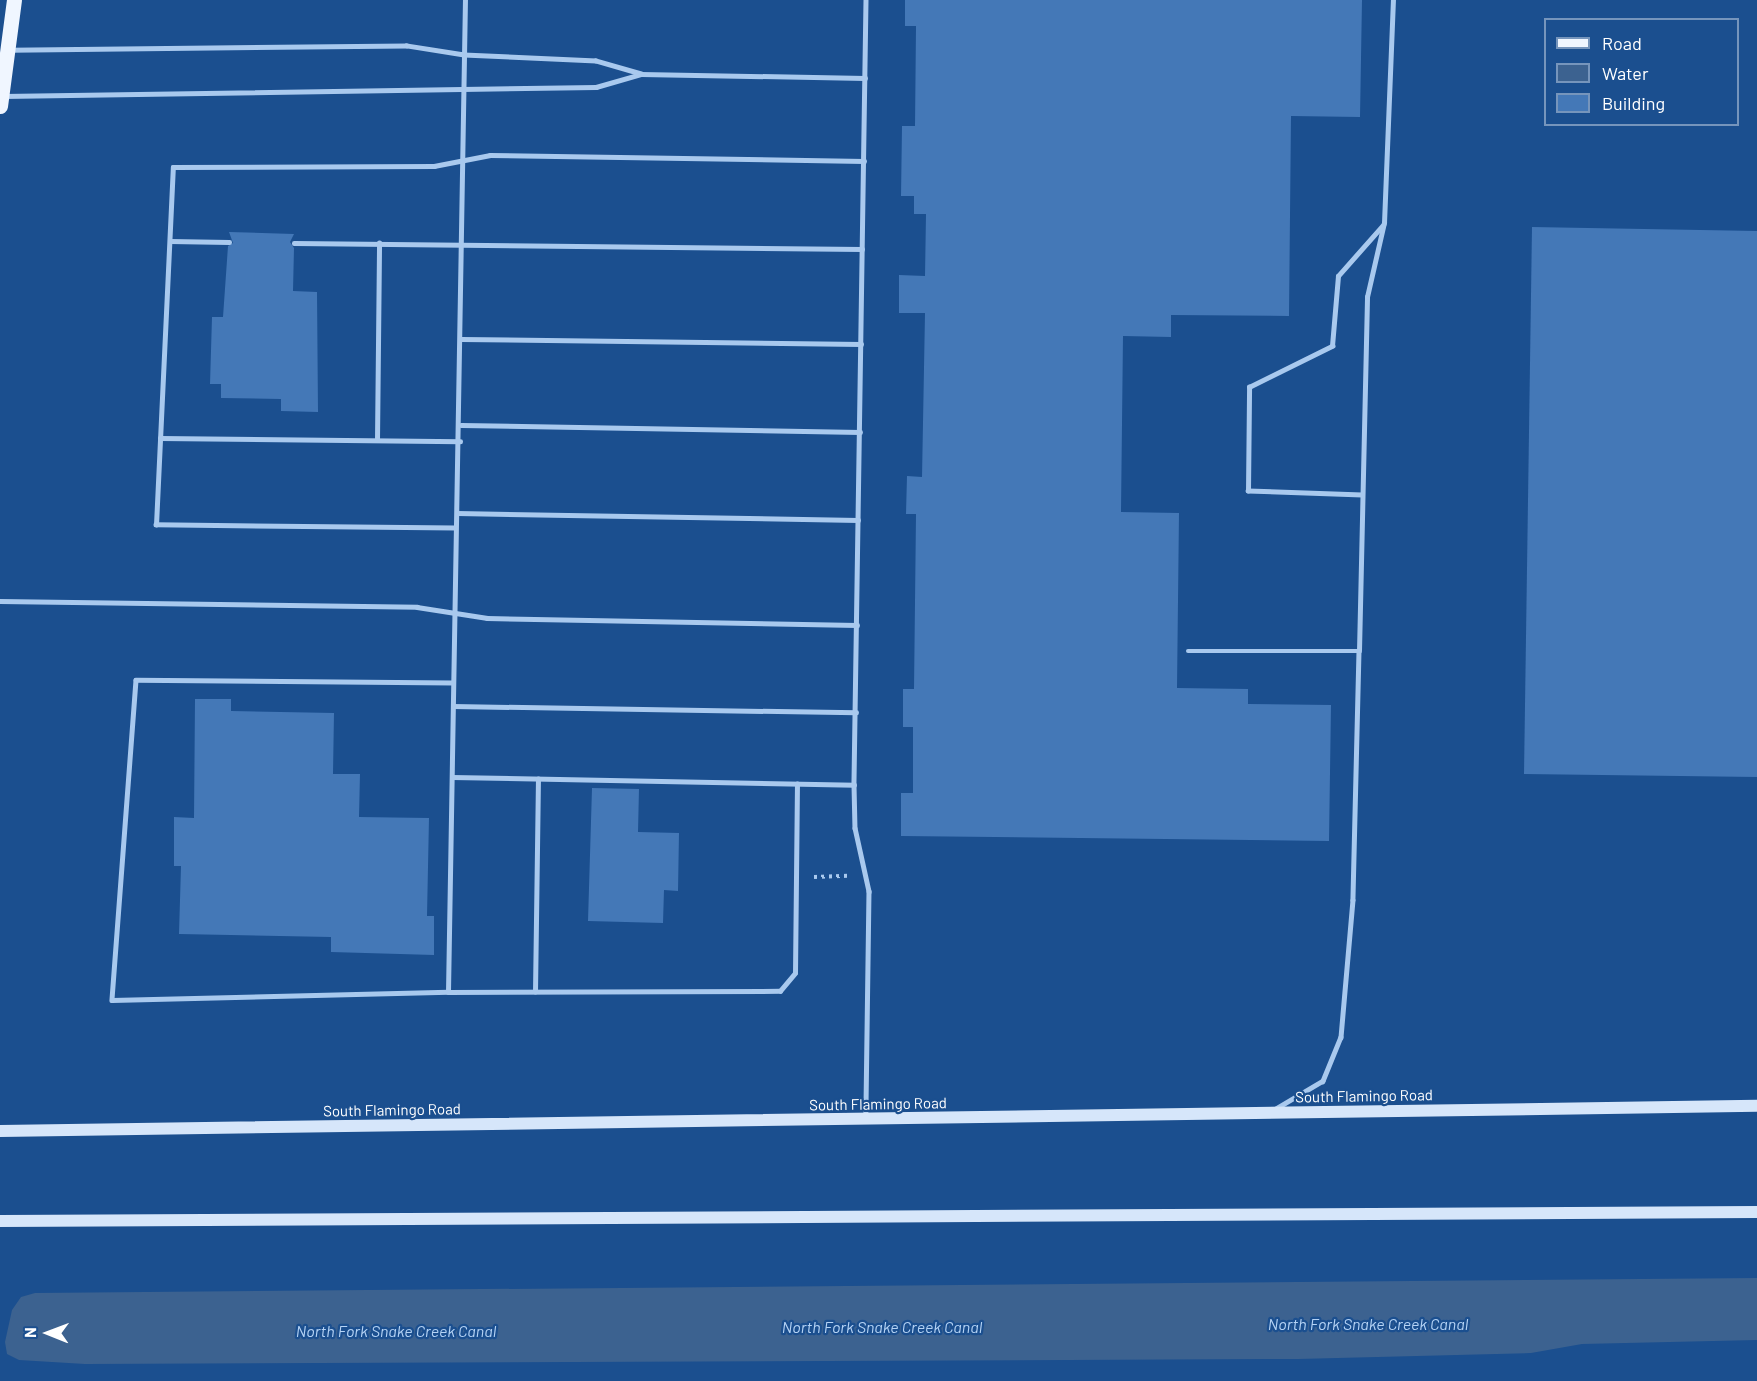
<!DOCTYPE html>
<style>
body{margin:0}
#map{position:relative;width:1757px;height:1381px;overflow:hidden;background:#1b4f8f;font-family:Barlow,sans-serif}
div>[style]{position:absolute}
.water>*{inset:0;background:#3c6290}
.building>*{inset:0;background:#4478b7}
.path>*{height:4px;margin-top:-2px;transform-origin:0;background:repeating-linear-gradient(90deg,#a9c9ee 0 3px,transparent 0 7.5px)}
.lane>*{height:4.5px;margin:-2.25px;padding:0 2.25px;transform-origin:2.25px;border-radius:2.25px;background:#a9c9ee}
.secondary>*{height:12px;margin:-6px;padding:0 6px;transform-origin:6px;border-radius:6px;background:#d6e6fa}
.primary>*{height:15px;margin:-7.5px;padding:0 7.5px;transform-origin:7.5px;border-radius:7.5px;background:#f0f6ff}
span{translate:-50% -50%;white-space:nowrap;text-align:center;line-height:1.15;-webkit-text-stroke:4.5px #1b4f8f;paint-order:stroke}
.street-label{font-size:15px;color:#fff}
.water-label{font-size:16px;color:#b5d3f5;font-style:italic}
.legend{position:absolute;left:1544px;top:18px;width:195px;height:108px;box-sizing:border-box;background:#1b4f8f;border:2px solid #7695bc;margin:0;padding:8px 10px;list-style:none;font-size:18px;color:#fff}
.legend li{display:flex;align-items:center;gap:12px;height:30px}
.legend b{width:30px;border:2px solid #7695bc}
.north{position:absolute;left:18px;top:1303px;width:60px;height:60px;-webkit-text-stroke:4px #1b4f8f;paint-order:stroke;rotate:271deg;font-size:16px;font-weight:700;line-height:24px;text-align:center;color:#fff}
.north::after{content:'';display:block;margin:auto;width:21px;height:27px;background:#fff;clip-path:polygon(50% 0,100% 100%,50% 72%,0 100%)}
</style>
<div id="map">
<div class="water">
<i style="clip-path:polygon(1757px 1278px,1757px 1340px,1582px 1344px,1531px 1353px,1298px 1359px,85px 1364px,19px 1360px,7px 1354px,5px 1342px,12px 1310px,21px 1297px,35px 1293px)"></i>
</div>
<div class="building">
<i style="clip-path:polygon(905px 0,1362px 0,1360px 117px,1291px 116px,1289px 316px,1171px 315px,1171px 337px,1123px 336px,1121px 512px,1179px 513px,1177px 688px,1248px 689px,1248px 704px,1331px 705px,1329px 841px,901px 836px,901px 793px,913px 793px,913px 727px,903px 727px,903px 689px,914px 689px,916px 514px,906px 514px,907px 476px,922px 477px,925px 313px,899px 313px,899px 275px,925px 276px,926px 214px,914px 214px,914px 196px,901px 196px,902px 126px,915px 126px,916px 26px,905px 26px)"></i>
<i style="clip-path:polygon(1532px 227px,1757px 231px,1757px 777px,1524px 774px)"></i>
<i style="clip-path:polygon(229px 232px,294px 234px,290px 242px,294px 248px,293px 291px,317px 292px,318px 412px,281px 411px,281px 399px,221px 398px,221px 384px,210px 384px,212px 317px,223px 317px,228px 246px,233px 243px)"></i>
<i style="clip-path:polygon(195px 699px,231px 699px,231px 711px,334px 713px,333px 774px,360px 774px,359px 817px,429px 818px,427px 916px,434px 916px,434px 955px,331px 952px,331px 937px,179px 934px,181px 866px,174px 866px,174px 817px,194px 818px)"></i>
<i style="clip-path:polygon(592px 788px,639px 789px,638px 832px,679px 833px,678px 891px,664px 890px,663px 923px,588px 921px)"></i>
</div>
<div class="path">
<i style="left:814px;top:877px;width:34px;rotate:-2deg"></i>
</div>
<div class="lane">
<i style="left:866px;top:0;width:785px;rotate:90.88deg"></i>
<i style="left:854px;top:785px;width:43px;rotate:88.7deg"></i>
<i style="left:855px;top:828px;width:65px;rotate:77.5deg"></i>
<i style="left:869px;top:891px;width:225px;rotate:90.8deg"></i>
<i style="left:641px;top:74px;width:224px;rotate:1deg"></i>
<i style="left:3px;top:96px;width:593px;rotate:-0.87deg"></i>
<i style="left:596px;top:87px;width:47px;rotate:-16.1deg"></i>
<i style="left:641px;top:74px;width:47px;rotate:-163.9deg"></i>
<i style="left:596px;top:61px;width:132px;rotate:-177.4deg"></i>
<i style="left:464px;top:55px;width:58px;rotate:-171deg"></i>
<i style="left:407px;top:46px;width:396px;rotate:179.4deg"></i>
<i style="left:170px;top:241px;width:59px;rotate:1deg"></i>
<i style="left:294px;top:243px;width:568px;rotate:0.61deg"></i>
<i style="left:461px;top:339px;width:400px;rotate:0.7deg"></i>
<i style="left:461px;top:425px;width:399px;rotate:1deg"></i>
<i style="left:160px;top:438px;width:300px;rotate:0.6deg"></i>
<i style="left:377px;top:440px;width:197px;rotate:-89.4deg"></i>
<i style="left:1362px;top:495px;width:114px;rotate:-178deg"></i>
<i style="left:1248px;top:491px;width:104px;rotate:-89.4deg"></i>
<i style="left:1249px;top:387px;width:93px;rotate:-26.3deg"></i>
<i style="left:1332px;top:346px;width:70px;rotate:-85.1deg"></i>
<i style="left:1338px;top:276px;width:68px;rotate:-48.6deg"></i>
<i style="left:457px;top:513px;width:401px;rotate:1deg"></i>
<i style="left:455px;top:528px;width:299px;rotate:-179.4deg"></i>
<i style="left:156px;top:525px;width:358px;rotate:-87.3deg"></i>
<i style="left:173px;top:167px;width:261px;rotate:-0.2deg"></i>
<i style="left:434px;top:166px;width:57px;rotate:-11.1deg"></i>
<i style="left:490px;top:155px;width:374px;rotate:0.9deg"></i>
<i style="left:0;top:601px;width:417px;rotate:0.8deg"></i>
<i style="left:417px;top:607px;width:71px;rotate:8.9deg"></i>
<i style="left:487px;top:618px;width:370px;rotate:1.1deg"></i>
<i style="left:1188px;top:651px;width:171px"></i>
<i style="left:1359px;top:651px;width:249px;rotate:91.4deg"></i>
<i style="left:1353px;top:900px;width:138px;rotate:95deg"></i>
<i style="left:1341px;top:1037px;width:48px;rotate:112.2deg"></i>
<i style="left:1323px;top:1081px;width:55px;rotate:149.2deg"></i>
<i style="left:1359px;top:651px;width:354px;rotate:-88.7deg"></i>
<i style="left:1367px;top:297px;width:76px;rotate:-77.1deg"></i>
<i style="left:1384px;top:223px;width:223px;rotate:-87.7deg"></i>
<i style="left:453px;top:683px;width:317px;rotate:-179.5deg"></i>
<i style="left:136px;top:680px;width:321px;rotate:94.3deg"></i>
<i style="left:112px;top:1000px;width:336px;rotate:-1.4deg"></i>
<i style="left:448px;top:992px;width:332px;rotate:-0.2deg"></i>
<i style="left:780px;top:991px;width:23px;rotate:-50deg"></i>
<i style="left:795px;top:973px;width:189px;rotate:-89.4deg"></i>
<i style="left:453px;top:706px;width:403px;rotate:0.9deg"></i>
<i style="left:452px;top:777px;width:402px;rotate:1.1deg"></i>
<i style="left:448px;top:992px;width:992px;rotate:-89.02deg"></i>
<i style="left:535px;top:992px;width:213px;rotate:-89.2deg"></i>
</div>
<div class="secondary">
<i style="left:0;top:1131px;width:1757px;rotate:-0.82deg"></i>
<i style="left:0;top:1221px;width:1757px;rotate:-0.29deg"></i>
</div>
<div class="primary">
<i style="left:0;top:106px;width:107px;rotate:-82.5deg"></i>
</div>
<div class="street-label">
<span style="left:1364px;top:1096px;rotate:-1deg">South Flamingo Road</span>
<span style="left:878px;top:1104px;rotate:-1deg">South Flamingo Road</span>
<span style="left:392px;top:1110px;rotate:-1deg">South Flamingo Road</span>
</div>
<div class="water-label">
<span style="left:1368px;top:1324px">North Fork Snake Creek Canal</span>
<span style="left:882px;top:1327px">North Fork Snake Creek Canal</span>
<span style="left:396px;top:1331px">North Fork Snake Creek Canal</span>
</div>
<ul class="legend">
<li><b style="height:8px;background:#f0f6ff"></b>Road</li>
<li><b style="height:16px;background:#3c6290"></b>Water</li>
<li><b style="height:16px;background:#4478b7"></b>Building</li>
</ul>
<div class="north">N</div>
</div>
